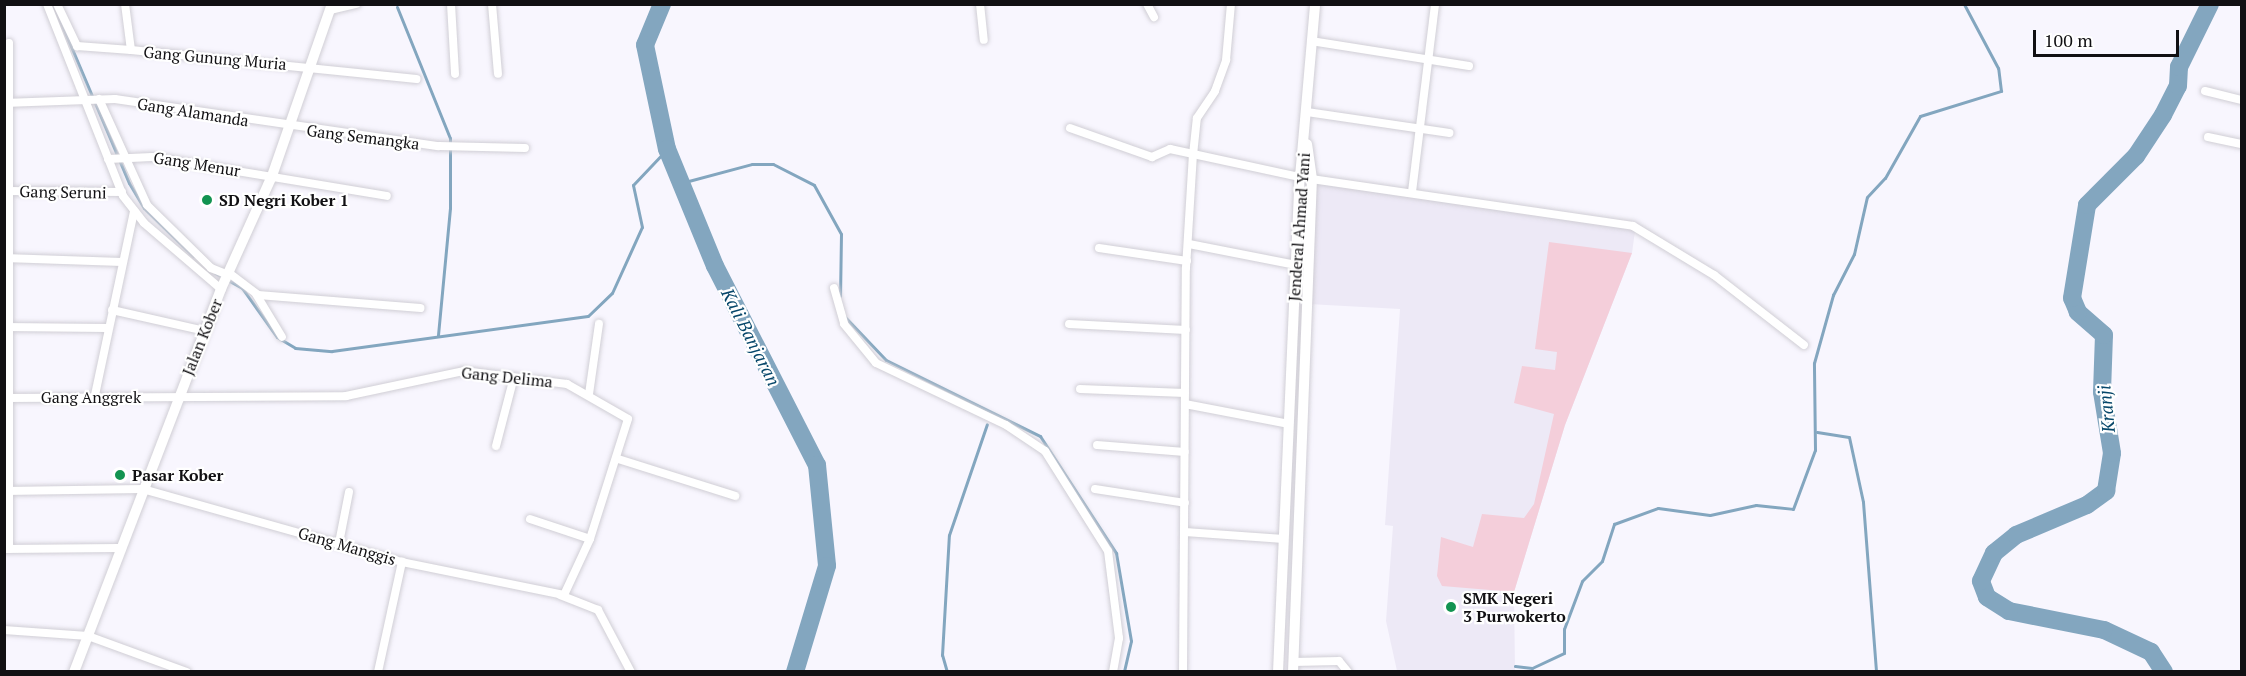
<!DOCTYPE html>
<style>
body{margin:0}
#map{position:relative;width:2246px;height:676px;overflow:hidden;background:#f8f6fe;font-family:"PT Serif",serif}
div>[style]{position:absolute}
.built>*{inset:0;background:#ede9f6}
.green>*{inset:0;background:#f4ceda}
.stream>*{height:3px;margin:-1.5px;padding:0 1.5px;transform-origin:1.5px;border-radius:1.5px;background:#83a6bf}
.river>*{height:18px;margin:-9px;padding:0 9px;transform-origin:9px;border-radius:9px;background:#83a6bf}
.roads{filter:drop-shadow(0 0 2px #d0ced5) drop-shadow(0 0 2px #d0ced5)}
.street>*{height:8px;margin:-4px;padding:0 4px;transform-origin:4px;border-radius:4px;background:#fff}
.secondary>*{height:10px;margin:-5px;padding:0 5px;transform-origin:5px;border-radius:5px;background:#fff}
.dots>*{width:16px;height:16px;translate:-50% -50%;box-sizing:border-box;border:3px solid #fff;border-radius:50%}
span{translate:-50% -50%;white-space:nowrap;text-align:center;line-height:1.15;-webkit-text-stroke:4.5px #fff;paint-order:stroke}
.street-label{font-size:16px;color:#111013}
.poi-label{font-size:16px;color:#111013;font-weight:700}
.left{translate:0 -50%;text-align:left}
.water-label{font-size:18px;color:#07476a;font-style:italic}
.frame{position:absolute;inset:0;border:6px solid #111013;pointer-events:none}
.scale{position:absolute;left:2033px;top:30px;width:146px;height:27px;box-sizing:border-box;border:3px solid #111013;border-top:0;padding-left:8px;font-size:18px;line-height:21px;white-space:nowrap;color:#111013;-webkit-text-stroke:4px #fff;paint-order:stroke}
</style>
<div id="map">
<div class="built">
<i style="clip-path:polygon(1312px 179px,1636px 224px,1632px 253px,1565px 425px,1514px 592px,1515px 671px,1397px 671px,1386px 621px,1393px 526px,1385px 525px,1400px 309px,1308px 304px)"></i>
</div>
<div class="green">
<i style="clip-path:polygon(1549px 242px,1632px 253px,1565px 425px,1514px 592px,1442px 586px,1437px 576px,1441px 537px,1473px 547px,1482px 514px,1524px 518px,1534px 504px,1554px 414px,1514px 403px,1522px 366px,1555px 370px,1557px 352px,1535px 349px)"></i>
</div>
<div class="stream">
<i style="left:53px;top:4px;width:194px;rotate:67deg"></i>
<i style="left:129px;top:183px;width:29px;rotate:59deg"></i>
<i style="left:144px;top:208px;width:69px;rotate:44.4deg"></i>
<i style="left:397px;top:7px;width:141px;rotate:68deg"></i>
<i style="left:450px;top:138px;width:70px;rotate:90deg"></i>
<i style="left:450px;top:208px;width:128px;rotate:95.4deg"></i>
<i style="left:681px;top:183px;width:73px;rotate:-15deg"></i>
<i style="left:752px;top:164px;width:21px"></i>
<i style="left:773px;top:164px;width:46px;rotate:27.1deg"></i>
<i style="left:814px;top:185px;width:56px;rotate:61.1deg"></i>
<i style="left:841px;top:234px;width:62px;rotate:90.9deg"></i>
<i style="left:215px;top:273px;width:31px;rotate:29deg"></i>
<i style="left:242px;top:288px;width:60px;rotate:54.5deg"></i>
<i style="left:277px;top:337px;width:21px;rotate:31deg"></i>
<i style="left:295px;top:348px;width:37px;rotate:5deg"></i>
<i style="left:332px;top:351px;width:258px;rotate:-7.8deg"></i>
<i style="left:588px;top:316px;width:33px;rotate:-44deg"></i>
<i style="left:612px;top:293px;width:72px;rotate:-65.6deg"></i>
<i style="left:642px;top:227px;width:43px;rotate:-102.1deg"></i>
<i style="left:633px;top:185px;width:50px;rotate:-46.6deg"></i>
<i style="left:845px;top:317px;width:59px;rotate:46.4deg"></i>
<i style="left:886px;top:360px;width:172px;rotate:26.3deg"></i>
<i style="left:1040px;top:436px;width:140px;rotate:57deg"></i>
<i style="left:1116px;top:553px;width:89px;rotate:80.3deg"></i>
<i style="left:1131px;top:641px;width:32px;rotate:103deg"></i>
<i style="left:1817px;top:432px;width:32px;rotate:9deg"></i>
<i style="left:1849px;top:437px;width:66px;rotate:77.8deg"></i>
<i style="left:1863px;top:502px;width:170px;rotate:85.6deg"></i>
<i style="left:1515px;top:666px;width:17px;rotate:7deg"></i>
<i style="left:1532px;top:668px;width:35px;rotate:-25deg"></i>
<i style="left:1564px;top:653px;width:24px;rotate:-90deg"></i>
<i style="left:1564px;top:629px;width:51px;rotate:-69.4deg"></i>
<i style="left:1582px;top:581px;width:28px;rotate:-45deg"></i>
<i style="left:1602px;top:561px;width:39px;rotate:-72deg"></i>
<i style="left:1614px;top:524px;width:47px;rotate:-20deg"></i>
<i style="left:1658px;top:508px;width:52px;rotate:7.7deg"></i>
<i style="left:1710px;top:515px;width:47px;rotate:-12.3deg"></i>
<i style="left:1756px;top:505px;width:37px;rotate:6deg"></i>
<i style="left:1793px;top:509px;width:63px;rotate:-69.6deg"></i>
<i style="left:1815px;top:450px;width:87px;rotate:-90.7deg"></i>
<i style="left:1814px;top:363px;width:71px;rotate:-74.4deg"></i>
<i style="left:1833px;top:295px;width:46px;rotate:-62.9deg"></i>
<i style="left:1854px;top:254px;width:58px;rotate:-77.2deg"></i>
<i style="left:1867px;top:197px;width:26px;rotate:-47deg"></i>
<i style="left:1885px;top:178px;width:71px;rotate:-60.6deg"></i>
<i style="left:1920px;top:116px;width:85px;rotate:-17.2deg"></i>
<i style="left:2001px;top:91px;width:23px;rotate:-97deg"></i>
<i style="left:1998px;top:68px;width:72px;rotate:-118deg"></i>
<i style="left:947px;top:672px;width:18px;rotate:-106deg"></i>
<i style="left:942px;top:655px;width:120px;rotate:-86.7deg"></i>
<i style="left:949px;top:535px;width:117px;rotate:-71.1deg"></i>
</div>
<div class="river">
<i style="left:662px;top:4px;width:44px;rotate:112.5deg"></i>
<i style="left:645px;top:45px;width:106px;rotate:78.1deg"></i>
<i style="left:667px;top:149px;width:126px;rotate:67.7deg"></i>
<i style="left:715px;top:266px;width:224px;rotate:62.9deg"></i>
<i style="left:817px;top:465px;width:101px;rotate:84.3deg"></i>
<i style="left:827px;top:566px;width:111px;rotate:106.8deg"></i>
<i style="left:2164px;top:672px;width:24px;rotate:-123deg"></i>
<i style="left:2151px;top:652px;width:52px;rotate:-154.9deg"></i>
<i style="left:2104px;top:630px;width:97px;rotate:-168.7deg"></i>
<i style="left:2009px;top:611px;width:26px;rotate:-148deg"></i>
<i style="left:1987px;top:597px;width:17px;rotate:-111deg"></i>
<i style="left:1981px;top:581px;width:31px;rotate:-65deg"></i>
<i style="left:1994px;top:553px;width:28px;rotate:-39deg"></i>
<i style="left:2016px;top:535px;width:77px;rotate:-22.9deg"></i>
<i style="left:2087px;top:505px;width:24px;rotate:-36deg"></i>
<i style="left:2106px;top:491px;width:38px;rotate:-81deg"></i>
<i style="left:2112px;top:453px;width:62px;rotate:-99.3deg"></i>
<i style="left:2102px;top:392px;width:57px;rotate:-88deg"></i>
<i style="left:2104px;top:335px;width:35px;rotate:-139deg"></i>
<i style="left:2078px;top:312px;width:15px;rotate:-113deg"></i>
<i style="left:2072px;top:298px;width:94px;rotate:-80.8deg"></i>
<i style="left:2087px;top:205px;width:69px;rotate:-45deg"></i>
<i style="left:2136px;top:156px;width:49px;rotate:-56.6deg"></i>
<i style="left:2163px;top:115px;width:33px;rotate:-63deg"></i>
<i style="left:2178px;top:86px;width:19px;rotate:-87deg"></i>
<i style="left:2179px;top:67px;width:70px;rotate:-63.8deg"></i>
</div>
<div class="roads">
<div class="street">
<i style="left:47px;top:4px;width:206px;rotate:68.4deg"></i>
<i style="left:123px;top:196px;width:34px;rotate:52deg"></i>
<i style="left:144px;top:223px;width:101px;rotate:40.6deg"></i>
<i style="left:57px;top:4px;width:47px;rotate:64.5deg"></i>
<i style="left:77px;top:46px;width:54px;rotate:4.2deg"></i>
<i style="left:125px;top:4px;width:46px;rotate:82.6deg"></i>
<i style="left:131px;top:50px;width:287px;rotate:5.8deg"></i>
<i style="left:451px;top:4px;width:70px;rotate:86.7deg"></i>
<i style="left:492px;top:4px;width:70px;rotate:85.1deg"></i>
<i style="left:980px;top:4px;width:36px;rotate:84deg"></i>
<i style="left:1147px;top:4px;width:15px;rotate:62deg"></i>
<i style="left:330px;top:10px;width:27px;rotate:-13deg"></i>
<i style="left:1311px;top:41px;width:160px;rotate:9deg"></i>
<i style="left:2205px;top:91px;width:38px;rotate:14deg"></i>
<i style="left:99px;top:99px;width:116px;rotate:65.6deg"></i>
<i style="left:147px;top:205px;width:90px;rotate:44.5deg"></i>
<i style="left:211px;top:268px;width:18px;rotate:22deg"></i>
<i style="left:4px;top:103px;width:111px;rotate:-2.1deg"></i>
<i style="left:115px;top:99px;width:327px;rotate:8.3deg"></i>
<i style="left:439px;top:146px;width:86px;rotate:1.3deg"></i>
<i style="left:1307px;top:112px;width:144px;rotate:8.4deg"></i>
<i style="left:1070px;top:128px;width:87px;rotate:19.5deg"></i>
<i style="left:1152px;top:157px;width:20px;rotate:-24deg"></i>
<i style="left:1170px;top:149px;width:133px;rotate:12.2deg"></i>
<i style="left:2208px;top:137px;width:35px;rotate:12deg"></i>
<i style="left:108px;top:159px;width:44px;rotate:-2.6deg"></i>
<i style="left:152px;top:157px;width:238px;rotate:9.4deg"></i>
<i style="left:1312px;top:179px;width:324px;rotate:8.3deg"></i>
<i style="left:1633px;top:226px;width:95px;rotate:31.2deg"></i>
<i style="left:1714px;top:275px;width:114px;rotate:37.9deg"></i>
<i style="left:4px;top:191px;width:118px;rotate:0.5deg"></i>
<i style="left:1412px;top:192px;width:189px;rotate:-83deg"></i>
<i style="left:1189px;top:244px;width:109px;rotate:11.1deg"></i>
<i style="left:1099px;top:248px;width:89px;rotate:8.4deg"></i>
<i style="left:4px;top:258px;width:118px;rotate:1.9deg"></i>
<i style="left:229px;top:273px;width:36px;rotate:37deg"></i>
<i style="left:258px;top:295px;width:163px;rotate:4.6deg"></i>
<i style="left:834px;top:288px;width:37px;rotate:74deg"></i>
<i style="left:844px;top:324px;width:50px;rotate:50.6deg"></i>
<i style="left:876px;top:363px;width:144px;rotate:25.5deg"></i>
<i style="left:1006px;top:425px;width:47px;rotate:33.7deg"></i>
<i style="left:1045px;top:451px;width:118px;rotate:57.8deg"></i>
<i style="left:1108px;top:551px;width:88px;rotate:82.8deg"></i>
<i style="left:1119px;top:638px;width:35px;rotate:100deg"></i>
<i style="left:256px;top:294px;width:50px;rotate:58.8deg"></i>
<i style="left:112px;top:310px;width:95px;rotate:12.7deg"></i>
<i style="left:1069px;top:324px;width:117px;rotate:2.9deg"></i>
<i style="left:4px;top:327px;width:103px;rotate:0.6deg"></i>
<i style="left:1080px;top:389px;width:105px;rotate:2.2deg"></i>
<i style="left:589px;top:394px;width:71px;rotate:-81.9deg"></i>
<i style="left:95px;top:395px;width:188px;rotate:-78deg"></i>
<i style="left:4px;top:398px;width:342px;rotate:-0.3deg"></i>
<i style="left:346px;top:396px;width:121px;rotate:-12deg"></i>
<i style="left:464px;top:371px;width:104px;rotate:7.2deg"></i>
<i style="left:567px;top:384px;width:70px;rotate:29.8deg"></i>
<i style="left:628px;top:419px;width:126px;rotate:107.6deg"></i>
<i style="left:590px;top:539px;width:62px;rotate:114.9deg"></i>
<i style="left:564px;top:595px;width:165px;rotate:-168.5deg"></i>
<i style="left:402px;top:562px;width:269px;rotate:-164.3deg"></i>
<i style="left:143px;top:489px;width:139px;rotate:179.2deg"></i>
<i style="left:1185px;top:404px;width:106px;rotate:10.9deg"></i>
<i style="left:1097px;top:445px;width:88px;rotate:4.5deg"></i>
<i style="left:496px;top:446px;width:71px;rotate:-75.4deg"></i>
<i style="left:618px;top:459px;width:123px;rotate:17.5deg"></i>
<i style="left:1095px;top:489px;width:91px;rotate:8.8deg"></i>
<i style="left:530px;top:519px;width:63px;rotate:18.4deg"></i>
<i style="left:1185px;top:532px;width:99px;rotate:4deg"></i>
<i style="left:339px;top:543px;width:52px;rotate:-78.9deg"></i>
<i style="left:4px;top:549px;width:115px;rotate:-0.5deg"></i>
<i style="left:9px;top:549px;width:506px;rotate:-90deg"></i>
<i style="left:560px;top:595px;width:41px;rotate:21.5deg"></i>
<i style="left:598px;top:610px;width:70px;rotate:62deg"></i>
<i style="left:4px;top:630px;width:84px;rotate:4.1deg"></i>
<i style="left:88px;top:636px;width:105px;rotate:20deg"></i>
<i style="left:1293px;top:662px;width:46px;rotate:-1.2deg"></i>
<i style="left:1339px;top:661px;width:14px;rotate:51deg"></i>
<i style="left:378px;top:672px;width:113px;rotate:-77.7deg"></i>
<i style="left:1183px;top:672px;width:404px;rotate:-89.6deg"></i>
<i style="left:1186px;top:268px;width:113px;rotate:-86.5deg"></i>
<i style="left:1193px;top:155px;width:37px;rotate:-84deg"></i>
<i style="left:1197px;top:118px;width:32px;rotate:-56deg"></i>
<i style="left:1215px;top:91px;width:33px;rotate:-70deg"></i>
<i style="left:1226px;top:60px;width:56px;rotate:-84.9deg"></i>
</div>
<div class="secondary">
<i style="left:74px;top:672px;width:410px;rotate:-69deg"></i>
<i style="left:221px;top:289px;width:124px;rotate:-65.7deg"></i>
<i style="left:272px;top:176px;width:182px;rotate:-70.8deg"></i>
<i style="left:1278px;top:672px;width:495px;rotate:-87.5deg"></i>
<i style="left:1300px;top:177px;width:174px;rotate:-85deg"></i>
<i style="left:1293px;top:672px;width:493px;rotate:-87.8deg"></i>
<i style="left:1312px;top:179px;width:35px;rotate:-98deg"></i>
</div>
</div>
<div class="dots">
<i style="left:207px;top:200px;background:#129351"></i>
<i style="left:120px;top:475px;background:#129351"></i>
<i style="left:1451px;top:607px;background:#129351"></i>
</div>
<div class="street-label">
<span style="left:215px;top:58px;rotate:5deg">Gang Gunung Muria</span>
<span style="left:193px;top:112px;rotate:9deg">Gang Alamanda</span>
<span style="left:363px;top:137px;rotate:7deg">Gang Semangka</span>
<span style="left:197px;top:164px;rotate:9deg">Gang Menur</span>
<span style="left:63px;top:192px;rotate:1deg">Gang Seruni</span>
<span style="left:1299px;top:227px;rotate:-86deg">Jenderal Ahmad Yani</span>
<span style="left:202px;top:337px;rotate:-68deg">Jalan Kober</span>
<span style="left:507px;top:377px;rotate:6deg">Gang Delima</span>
<span style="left:91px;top:397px">Gang Anggrek</span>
<span style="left:347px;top:546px;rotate:16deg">Gang Manggis</span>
</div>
<div class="poi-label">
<span class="left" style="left:219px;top:200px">SD Negri Kober 1</span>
<span class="left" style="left:132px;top:475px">Pasar Kober</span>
<span class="left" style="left:1463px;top:607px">SMK Negeri<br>3 Purwokerto</span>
</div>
<div class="water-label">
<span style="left:751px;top:337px;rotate:63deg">Kali Banjaran</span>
<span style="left:2106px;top:409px;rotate:-96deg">Kranji</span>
</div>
<div class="frame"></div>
<div class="scale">100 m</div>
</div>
